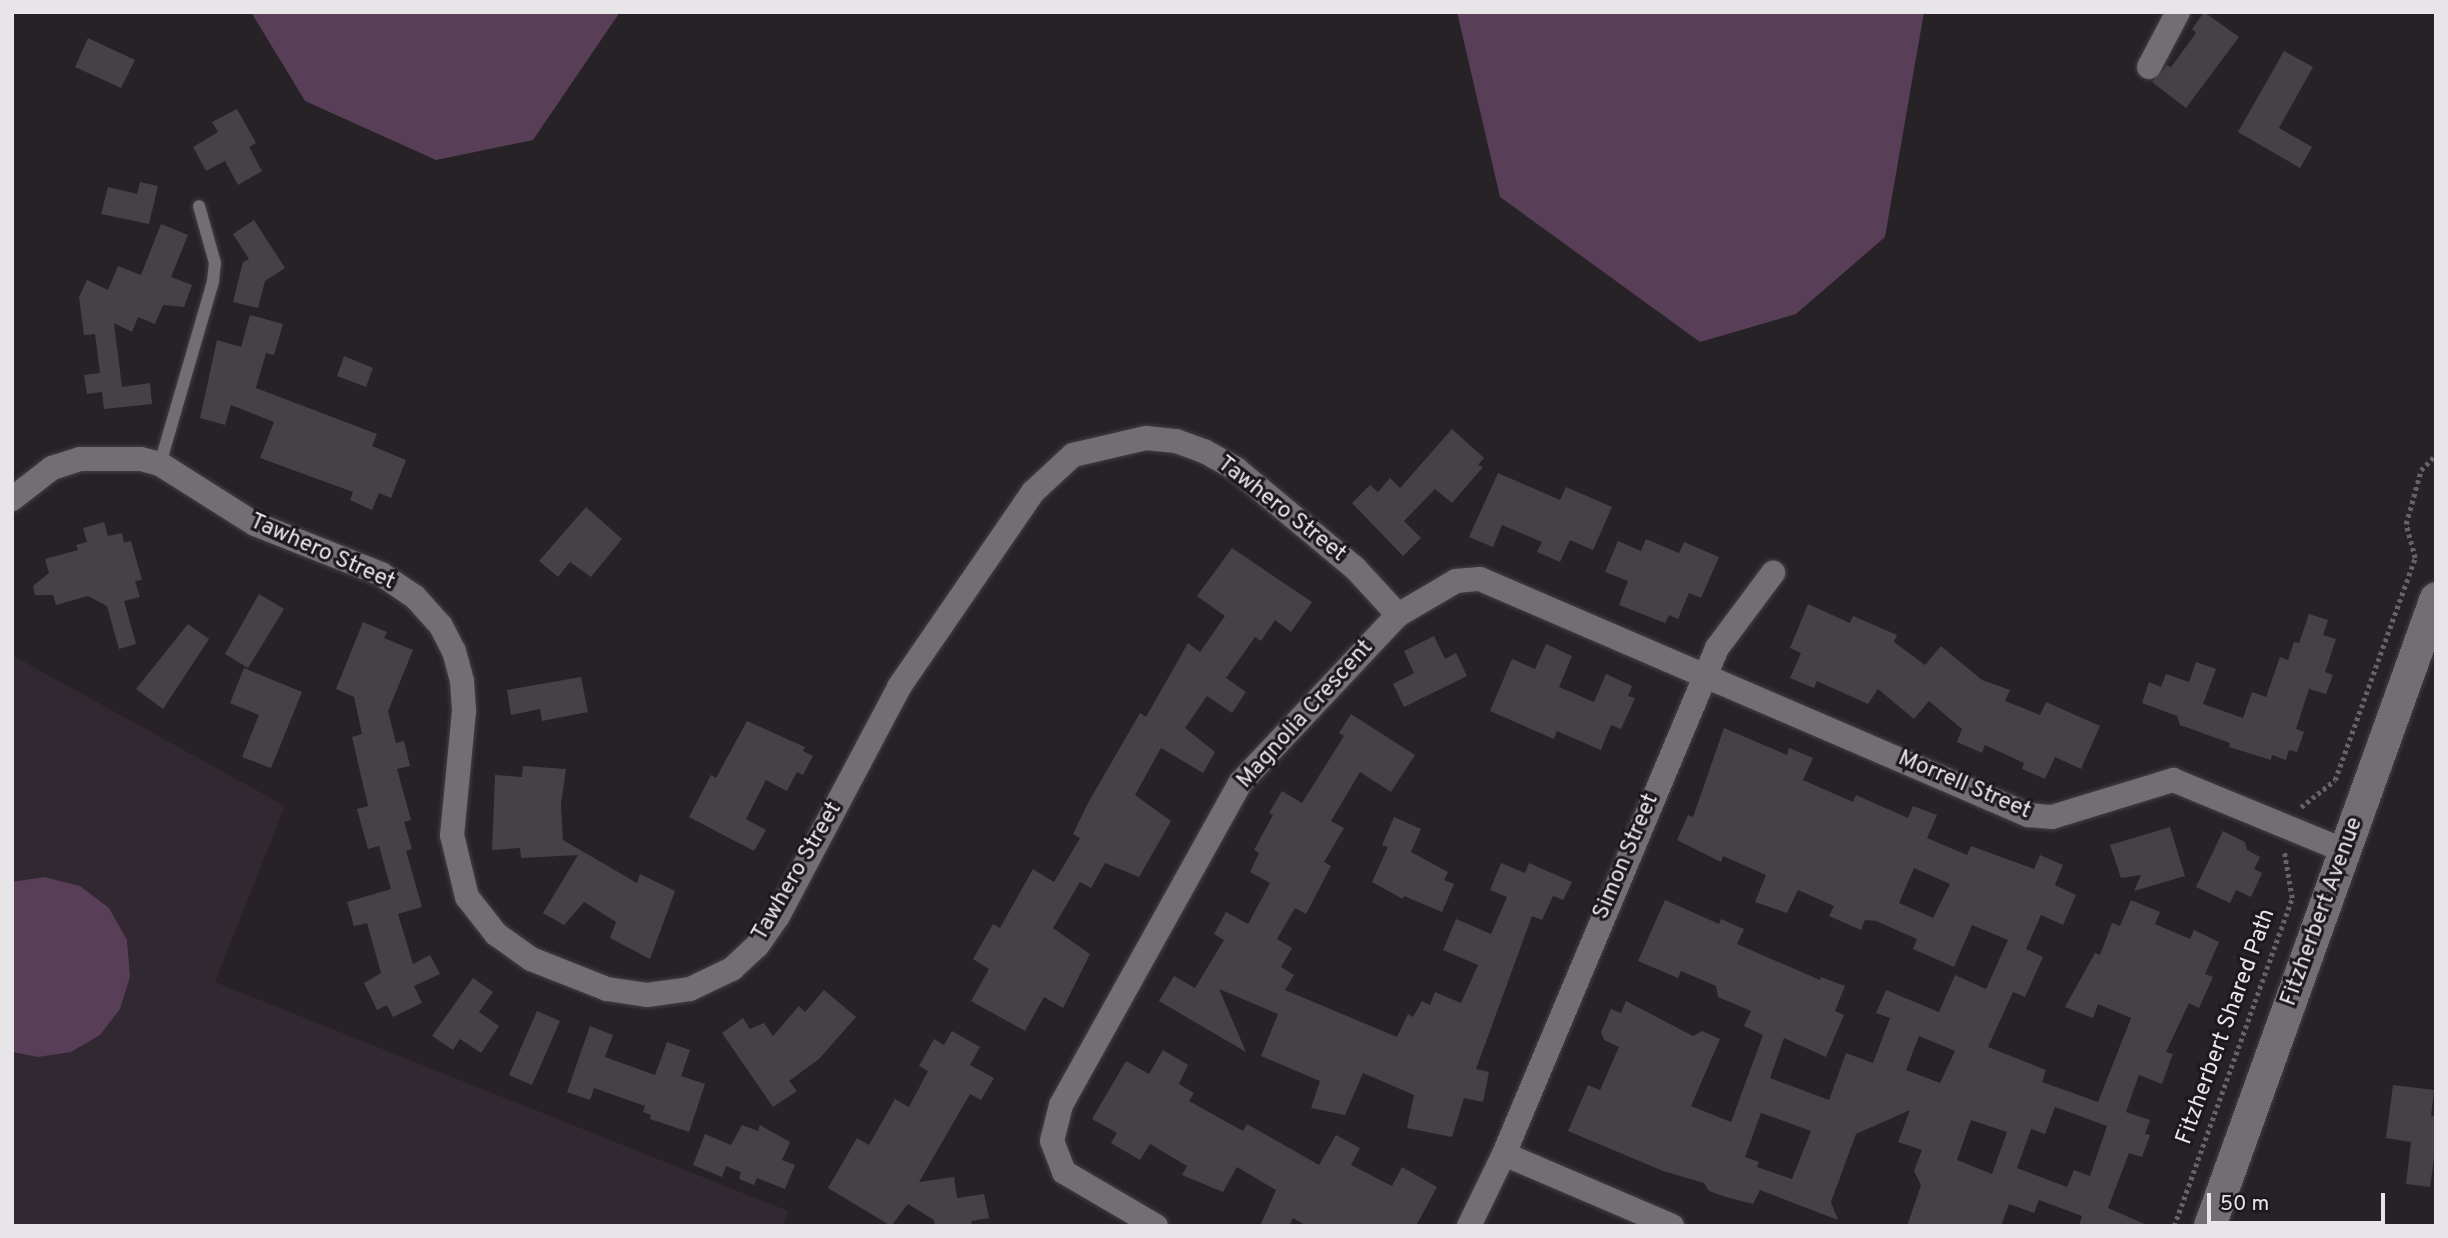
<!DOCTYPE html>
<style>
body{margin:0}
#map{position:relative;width:2448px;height:1238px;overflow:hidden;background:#262226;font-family:Overpass,sans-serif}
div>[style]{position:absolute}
.built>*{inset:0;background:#312831}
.green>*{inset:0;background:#583e57}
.building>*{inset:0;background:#464146}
.path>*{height:4.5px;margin-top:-2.25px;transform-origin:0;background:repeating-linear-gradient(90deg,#666366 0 3.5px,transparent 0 7px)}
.roads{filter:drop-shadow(0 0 2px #433f43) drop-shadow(0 0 2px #433f43)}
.service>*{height:12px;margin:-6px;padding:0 6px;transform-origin:6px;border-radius:6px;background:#726e72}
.minor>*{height:24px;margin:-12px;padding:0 12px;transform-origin:12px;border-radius:12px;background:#726e72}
.tertiary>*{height:32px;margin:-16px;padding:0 16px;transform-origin:16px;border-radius:16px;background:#726e72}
span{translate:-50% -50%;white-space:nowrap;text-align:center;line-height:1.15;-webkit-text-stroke:6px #1c191c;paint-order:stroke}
.street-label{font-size:23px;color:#e8e5e8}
.frame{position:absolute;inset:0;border:14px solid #e8e5e8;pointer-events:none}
.scale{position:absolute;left:2207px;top:1193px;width:178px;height:32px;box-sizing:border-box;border:4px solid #e8e5e8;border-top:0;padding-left:9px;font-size:21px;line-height:24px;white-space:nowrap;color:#e8e5e8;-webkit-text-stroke:5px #1c191c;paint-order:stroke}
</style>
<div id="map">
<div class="built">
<i style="clip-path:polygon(12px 655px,285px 806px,215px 982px,788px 1211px,783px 1226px,12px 1226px)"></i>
</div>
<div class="green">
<i style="clip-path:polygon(251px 12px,620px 12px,533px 140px,436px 160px,305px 101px)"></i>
<i style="clip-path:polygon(1457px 12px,1924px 12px,1885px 237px,1796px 314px,1700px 342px,1500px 197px)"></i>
<i style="clip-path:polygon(44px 877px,80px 886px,109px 908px,127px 940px,130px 977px,120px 1009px,100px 1035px,71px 1052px,38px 1057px,12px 1052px,12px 882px)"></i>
</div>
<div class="building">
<i style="clip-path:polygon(2204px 12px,2239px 37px,2186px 108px,2152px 82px,2167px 65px,2171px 67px,2196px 33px,2192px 29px)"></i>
<i style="clip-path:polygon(88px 38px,135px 60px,121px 88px,75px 67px)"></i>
<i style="clip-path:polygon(2284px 51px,2313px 67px,2279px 128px,2312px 147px,2300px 168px,2238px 132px)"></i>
<i style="clip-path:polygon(237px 109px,256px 143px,249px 147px,262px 171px,238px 185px,225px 161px,206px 171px,193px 147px,218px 132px,212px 122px)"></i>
<i style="clip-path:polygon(140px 182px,158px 186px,149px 224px,101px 214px,108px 187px,137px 194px)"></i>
<i style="clip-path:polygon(254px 220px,285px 268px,265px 281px,258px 308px,233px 302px,243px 262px,249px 259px,233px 234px)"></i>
<i style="clip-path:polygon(161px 224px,188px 235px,171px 277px,192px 285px,184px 307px,163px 305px,155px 324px,138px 317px,132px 332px,114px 323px,122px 387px,150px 383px,152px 404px,104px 409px,102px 392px,87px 394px,84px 375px,100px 373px,95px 334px,84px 335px,79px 297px,87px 280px,108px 290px,118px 266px,141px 275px)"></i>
<i style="clip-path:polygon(250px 315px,283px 324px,274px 355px,266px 353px,256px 388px,377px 434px,372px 446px,406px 460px,391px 498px,379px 493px,372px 510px,350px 500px,353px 492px,260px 458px,274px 422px,231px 405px,225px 425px,200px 418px,217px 340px,241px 347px)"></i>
<i style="clip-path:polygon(344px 356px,373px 368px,366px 387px,337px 376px)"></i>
<i style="clip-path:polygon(1452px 429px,1484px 458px,1478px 465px,1483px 467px,1452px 503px,1435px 489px,1404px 521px,1421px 538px,1403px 556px,1352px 503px,1370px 485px,1378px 492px,1390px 478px,1400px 488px)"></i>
<i style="clip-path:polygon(1498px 473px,1560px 500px,1566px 487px,1612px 507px,1593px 550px,1570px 540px,1560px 562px,1537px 552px,1542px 542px,1502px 525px,1493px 547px,1469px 537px)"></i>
<i style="clip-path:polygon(586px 507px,622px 539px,591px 577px,570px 562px,558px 577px,539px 561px)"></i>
<i style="clip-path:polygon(104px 522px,108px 536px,122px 533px,124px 543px,131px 541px,142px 580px,135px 581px,140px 597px,124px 601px,136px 644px,119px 649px,107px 606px,88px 596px,56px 605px,53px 595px,35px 595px,33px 586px,49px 573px,45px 559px,78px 550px,76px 545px,87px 542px,83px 528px)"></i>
<i style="clip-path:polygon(1646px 539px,1679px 553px,1684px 542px,1719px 557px,1701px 598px,1689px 593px,1678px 619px,1669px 615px,1665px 623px,1619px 605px,1628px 581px,1605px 572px,1618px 541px,1641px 551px)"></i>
<i style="clip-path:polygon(1232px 548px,1312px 602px,1291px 632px,1275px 620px,1261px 641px,1255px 637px,1226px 678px,1246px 692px,1232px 713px,1207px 696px,1185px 728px,1215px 752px,1203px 773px,1161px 748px,1135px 795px,1171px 821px,1139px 877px,1105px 863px,1091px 888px,1080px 882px,1053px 928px,1090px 954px,1063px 1008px,1044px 997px,1025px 1031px,971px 1001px,989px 969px,973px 959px,993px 924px,1000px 928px,1033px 869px,1054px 882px,1080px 838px,1073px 834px,1088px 803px,1140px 713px,1146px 717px,1188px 643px,1200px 652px,1225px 616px,1197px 596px)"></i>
<i style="clip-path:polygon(259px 594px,284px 609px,248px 668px,225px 654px)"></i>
<i style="clip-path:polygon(1808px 604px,1850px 623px,1853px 616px,1897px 635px,1894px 642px,1925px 665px,1941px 646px,1982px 680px,2010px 690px,2005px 701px,2040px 715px,2046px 702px,2100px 726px,2081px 769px,2055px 757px,2045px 779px,2022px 769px,2024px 763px,1985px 745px,1982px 753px,1957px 742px,1962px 729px,1929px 701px,1914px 719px,1878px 689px,1868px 704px,1817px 681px,1814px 688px,1790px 678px,1801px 653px,1790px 648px)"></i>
<i style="clip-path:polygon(2309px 614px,2328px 620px,2323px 635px,2336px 639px,2325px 672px,2333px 675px,2326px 694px,2309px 689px,2296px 729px,2304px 732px,2297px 752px,2289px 750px,2286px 760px,2272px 755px,2271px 760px,2229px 747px,2230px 743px,2180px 725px,2177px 716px,2142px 703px,2149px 682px,2161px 687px,2166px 674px,2189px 682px,2196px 662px,2216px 669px,2203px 704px,2243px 718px,2252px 692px,2266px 697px,2280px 657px,2288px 660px,2294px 642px,2299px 643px)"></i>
<i style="clip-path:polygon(363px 622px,387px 632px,384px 638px,413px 650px,388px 711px,396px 743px,404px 741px,410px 766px,397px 769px,411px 820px,404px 822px,412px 849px,406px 851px,422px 907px,398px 914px,413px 964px,430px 955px,440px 974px,414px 986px,422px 1003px,393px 1017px,387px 1005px,377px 1010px,364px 983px,381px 973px,367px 923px,354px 926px,347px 902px,391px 889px,379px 846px,368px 849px,357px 809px,368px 806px,352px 737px,362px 734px,354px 697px,336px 689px)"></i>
<i style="clip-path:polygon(188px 624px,209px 639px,163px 709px,136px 689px)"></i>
<i style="clip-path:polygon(1434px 636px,1445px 659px,1456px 653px,1467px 676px,1404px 707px,1393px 684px,1414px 673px,1404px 651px)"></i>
<i style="clip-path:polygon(1546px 644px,1572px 656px,1559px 687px,1594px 702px,1606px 674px,1632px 686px,1628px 696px,1635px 698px,1621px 729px,1611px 725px,1601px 750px,1557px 731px,1554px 739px,1490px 711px,1512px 659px,1535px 669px)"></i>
<i style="clip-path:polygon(244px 668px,302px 692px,271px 768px,242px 757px,259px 715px,230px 703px)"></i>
<i style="clip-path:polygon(581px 677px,588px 712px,542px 721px,540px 709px,511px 715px,507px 690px)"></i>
<i style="clip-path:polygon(1351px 714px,1415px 755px,1391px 792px,1360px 772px,1331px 821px,1344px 828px,1324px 862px,1331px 866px,1306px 914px,1295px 908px,1277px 939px,1292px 948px,1281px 967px,1294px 975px,1285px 990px,1397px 1037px,1408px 1014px,1413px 1017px,1422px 1001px,1430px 1005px,1435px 992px,1461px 1003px,1478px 965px,1443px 950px,1456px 919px,1491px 934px,1507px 897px,1490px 890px,1501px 863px,1525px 873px,1529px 863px,1572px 882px,1563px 900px,1553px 896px,1542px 920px,1532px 916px,1476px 1069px,1489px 1072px,1483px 1102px,1464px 1098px,1452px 1137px,1407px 1128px,1414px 1095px,1363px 1073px,1345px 1115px,1311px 1108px,1320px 1081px,1261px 1056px,1278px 1014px,1219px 989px,1246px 1052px,1159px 1001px,1174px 976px,1195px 988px,1224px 940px,1214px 934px,1226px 912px,1248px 924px,1270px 883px,1250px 872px,1259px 853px,1254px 850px,1273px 815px,1269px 813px,1282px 791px,1302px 803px,1344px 736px,1339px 733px)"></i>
<i style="clip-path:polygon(747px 721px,805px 747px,803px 751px,813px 756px,803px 775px,797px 772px,787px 791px,766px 780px,746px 819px,766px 830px,754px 851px,689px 817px,711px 775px,716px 778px)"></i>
<i style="clip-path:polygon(evenodd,1724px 728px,1787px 755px,1789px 748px,1813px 758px,1803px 780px,1853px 802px,1856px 795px,1908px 818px,1913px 806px,1937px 815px,1927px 838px,1967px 855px,1971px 846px,2034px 869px,2040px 855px,2063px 865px,2055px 885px,2076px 895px,2063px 925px,2041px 915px,2026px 949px,2043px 957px,2025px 997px,2013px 992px,1988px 1047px,2046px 1070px,2042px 1082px,2098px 1102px,2131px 1018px,2098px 1004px,2093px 1018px,2065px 1007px,2095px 953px,2100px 955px,2112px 923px,2120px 926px,2131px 900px,2160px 912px,2155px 924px,2190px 939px,2194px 930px,2219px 942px,2205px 974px,2213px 977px,2199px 1008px,2189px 1003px,2166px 1052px,2173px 1054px,2162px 1084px,2139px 1075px,2126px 1112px,2150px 1120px,2145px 1134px,2150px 1135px,2142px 1157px,2129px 1153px,2108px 1208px,2149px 1226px,2079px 1226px,2082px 1216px,2039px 1200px,2034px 1213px,2009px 1204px,2001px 1226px,1907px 1226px,1921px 1185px,1914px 1171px,1922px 1150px,1898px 1142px,1910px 1110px,1856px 1134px,1831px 1202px,1838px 1220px,1760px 1190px,1753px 1204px,1726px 1197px,1709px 1191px,1704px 1183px,1663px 1171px,1568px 1131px,1588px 1085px,1600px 1090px,1619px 1047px,1604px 1040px,1601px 1032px,1611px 1009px,1621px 1013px,1626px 1001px,1693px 1036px,1702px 1031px,1720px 1039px,1691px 1106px,1731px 1122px,1763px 1035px,1744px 1026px,1751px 1011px,1718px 997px,1716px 986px,1681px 971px,1678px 978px,1638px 961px,1665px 900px,1719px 924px,1721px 919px,1744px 929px,1737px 944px,1820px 980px,1821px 977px,1845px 986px,1835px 1011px,1844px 1015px,1826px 1057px,1784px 1038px,1770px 1078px,1829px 1100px,1846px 1053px,1873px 1063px,1890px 1018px,1876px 1013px,1886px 990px,1939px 1012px,1955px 975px,1986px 989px,2008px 940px,1972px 925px,1954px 967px,1913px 949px,1917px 939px,1876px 921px,1865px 920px,1861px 930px,1829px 916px,1834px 906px,1798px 890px,1787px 913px,1755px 902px,1766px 875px,1723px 856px,1721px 862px,1677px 840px,1688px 815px,1693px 817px,1724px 728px,1914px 868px,1950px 884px,1933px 918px,1899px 903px,1914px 868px,1724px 728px,1919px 1036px,1955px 1051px,1940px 1083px,1906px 1070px,1919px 1036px,1724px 728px,2055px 1107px,2107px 1126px,2090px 1176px,2074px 1170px,2067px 1187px,2017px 1168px,2031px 1129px,2045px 1134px,2055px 1107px,1724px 728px,1761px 1113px,1811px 1131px,1792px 1179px,1757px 1167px,1759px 1162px,1745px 1157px,1761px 1113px,1724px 728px,1971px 1120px,2007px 1132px,1992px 1174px,1957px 1160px,1971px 1120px)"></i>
<i style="clip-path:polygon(523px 766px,566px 769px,561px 804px,563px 840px,637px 883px,640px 874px,675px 891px,650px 959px,610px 938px,616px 922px,584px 902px,564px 925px,543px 913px,578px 855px,521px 858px,520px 848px,492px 850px,495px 775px,522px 777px)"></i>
<i style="clip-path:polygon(1394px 817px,1421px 829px,1411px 852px,1448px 872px,1444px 880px,1454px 884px,1442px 912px,1404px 896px,1403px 899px,1372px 882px,1388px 847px,1382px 845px)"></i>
<i style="clip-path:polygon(2170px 827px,2185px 876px,2134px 891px,2141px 875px,2121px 878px,2110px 845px)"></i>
<i style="clip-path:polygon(2223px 831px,2245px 842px,2247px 850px,2260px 857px,2254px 869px,2262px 873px,2251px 897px,2236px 890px,2230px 903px,2196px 887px)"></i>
<i style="clip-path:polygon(473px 978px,493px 992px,479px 1012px,499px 1026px,481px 1053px,460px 1039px,453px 1050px,432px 1036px)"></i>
<i style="clip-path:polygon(824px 990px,856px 1017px,819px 1059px,789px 1081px,797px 1091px,773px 1107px,722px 1033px,743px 1018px,750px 1029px,764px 1023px,773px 1036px,799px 1006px,805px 1012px)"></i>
<i style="clip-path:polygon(537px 1011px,560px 1021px,532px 1085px,509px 1075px)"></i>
<i style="clip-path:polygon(590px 1026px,613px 1035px,605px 1057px,655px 1075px,667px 1042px,690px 1050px,681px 1076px,705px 1084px,689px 1132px,650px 1119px,651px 1115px,643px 1112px,645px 1106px,594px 1088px,590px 1100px,567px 1092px)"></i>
<i style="clip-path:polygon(952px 1031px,980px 1047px,970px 1065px,994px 1078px,981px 1100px,970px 1094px,919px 1182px,954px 1177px,957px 1198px,984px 1194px,989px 1218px,971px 1221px,972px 1226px,935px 1226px,934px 1220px,908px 1204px,891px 1226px,828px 1188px,857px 1138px,869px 1145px,895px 1099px,909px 1107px,928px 1071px,919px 1066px,934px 1039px,944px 1045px)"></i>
<i style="clip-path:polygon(1163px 1050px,1188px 1065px,1179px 1084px,1194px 1093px,1189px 1101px,1243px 1131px,1247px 1124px,1319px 1165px,1336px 1135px,1360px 1148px,1351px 1165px,1392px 1186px,1402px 1167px,1437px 1187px,1416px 1226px,1307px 1226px,1293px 1218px,1289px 1226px,1260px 1226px,1276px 1190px,1237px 1167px,1223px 1192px,1182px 1175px,1187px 1166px,1150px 1144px,1140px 1160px,1111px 1143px,1117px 1133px,1092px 1119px,1126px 1061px,1149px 1074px)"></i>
<i style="clip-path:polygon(2393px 1085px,2434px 1090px,2431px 1116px,2436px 1117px,2436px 1144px,2430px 1187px,2406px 1184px,2411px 1142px,2386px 1138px)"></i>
<i style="clip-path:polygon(742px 1125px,758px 1131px,760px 1125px,790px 1142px,782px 1160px,795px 1165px,785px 1189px,757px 1178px,754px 1185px,739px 1179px,741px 1172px,726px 1166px,722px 1177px,693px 1165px,705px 1134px,731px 1145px)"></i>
</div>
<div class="path">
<i style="left:2301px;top:807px;width:43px;rotate:-38.5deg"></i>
<i style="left:2335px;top:780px;width:236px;rotate:-70.2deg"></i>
<i style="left:2415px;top:558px;width:35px;rotate:-105deg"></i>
<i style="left:2406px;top:524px;width:56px;rotate:-74.5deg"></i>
<i style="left:2421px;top:470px;width:21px;rotate:-45deg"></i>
<i style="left:2174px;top:1226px;width:349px;rotate:-70.2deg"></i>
<i style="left:2292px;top:898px;width:48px;rotate:-99.7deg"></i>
</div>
<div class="roads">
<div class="service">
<i style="left:160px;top:464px;width:191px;rotate:-73.8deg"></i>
<i style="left:213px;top:281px;width:18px;rotate:-84deg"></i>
<i style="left:215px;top:263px;width:59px;rotate:-105.7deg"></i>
</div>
<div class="minor">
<i style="left:2149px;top:67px;width:62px;rotate:-62.2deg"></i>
<i style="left:12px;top:499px;width:51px;rotate:-37.8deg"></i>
<i style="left:52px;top:468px;width:29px;rotate:-18deg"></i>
<i style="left:80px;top:459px;width:61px"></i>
<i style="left:141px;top:459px;width:20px;rotate:15deg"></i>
<i style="left:160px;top:464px;width:112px;rotate:32.3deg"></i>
<i style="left:255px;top:524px;width:136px;rotate:21.6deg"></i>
<i style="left:381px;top:574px;width:41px;rotate:34.1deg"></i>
<i style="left:415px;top:597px;width:39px;rotate:48deg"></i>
<i style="left:441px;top:626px;width:28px;rotate:63deg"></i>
<i style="left:454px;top:651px;width:31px;rotate:75deg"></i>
<i style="left:462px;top:681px;width:30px;rotate:86deg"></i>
<i style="left:464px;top:711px;width:125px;rotate:95.5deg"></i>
<i style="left:452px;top:835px;width:64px;rotate:76.4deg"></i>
<i style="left:467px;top:897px;width:47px;rotate:51.9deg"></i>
<i style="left:496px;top:934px;width:43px;rotate:35.5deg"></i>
<i style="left:531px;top:959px;width:82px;rotate:21.5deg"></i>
<i style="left:607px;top:989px;width:40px;rotate:8.5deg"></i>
<i style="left:647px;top:995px;width:43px;rotate:-7.9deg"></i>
<i style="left:690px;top:989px;width:47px;rotate:-25.5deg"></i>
<i style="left:732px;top:969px;width:34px;rotate:-43deg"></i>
<i style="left:757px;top:946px;width:37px;rotate:-55deg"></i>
<i style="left:778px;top:916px;width:259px;rotate:-62.1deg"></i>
<i style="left:899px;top:687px;width:237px;rotate:-55.5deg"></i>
<i style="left:1033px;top:492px;width:54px;rotate:-42.8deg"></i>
<i style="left:1073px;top:455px;width:75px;rotate:-13.1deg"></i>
<i style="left:1146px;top:438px;width:30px;rotate:6deg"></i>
<i style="left:1176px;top:441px;width:30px;rotate:20deg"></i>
<i style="left:1204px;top:451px;width:37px;rotate:29deg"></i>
<i style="left:1236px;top:469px;width:155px;rotate:39.8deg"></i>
<i style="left:1355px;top:568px;width:64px;rotate:47.5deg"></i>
<i style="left:1504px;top:1154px;width:183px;rotate:23.2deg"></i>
<i style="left:1156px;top:1226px;width:107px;rotate:-149.6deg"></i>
<i style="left:1064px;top:1172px;width:33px;rotate:-111deg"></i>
<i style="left:1052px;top:1141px;width:37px;rotate:-76deg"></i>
<i style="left:1061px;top:1105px;width:370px;rotate:-60.9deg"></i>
<i style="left:1241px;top:782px;width:229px;rotate:-46.8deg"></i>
<i style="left:1398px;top:615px;width:67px;rotate:-30.4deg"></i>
<i style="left:1456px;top:581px;width:24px;rotate:-5deg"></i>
<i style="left:1480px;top:579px;width:597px;rotate:23.3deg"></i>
<i style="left:2028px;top:815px;width:24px;rotate:5deg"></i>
<i style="left:2052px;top:817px;width:127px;rotate:-17deg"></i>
<i style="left:2173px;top:780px;width:186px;rotate:22.4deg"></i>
<i style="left:1469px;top:1226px;width:80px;rotate:-64.1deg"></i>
<i style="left:1504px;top:1154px;width:549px;rotate:-67.17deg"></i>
<i style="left:1717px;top:648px;width:94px;rotate:-53.3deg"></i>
</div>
<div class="tertiary">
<i style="left:2210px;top:1226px;width:667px;rotate:-70.21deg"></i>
</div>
</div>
<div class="street-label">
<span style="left:1281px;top:510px;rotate:38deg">Tawhero Street</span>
<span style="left:322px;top:553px;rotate:24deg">Tawhero Street</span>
<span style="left:1306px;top:715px;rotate:-48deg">Magnolia Crescent</span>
<span style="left:1964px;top:786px;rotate:23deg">Morrell Street</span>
<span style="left:1627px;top:857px;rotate:-67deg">Simon Street</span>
<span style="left:798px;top:872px;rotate:-60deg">Tawhero Street</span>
<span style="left:2323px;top:912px;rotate:-70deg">Fitzherbert Avenue</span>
<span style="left:2227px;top:1027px;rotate:-70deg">Fitzherbert Shared Path</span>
</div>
<div class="frame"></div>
<div class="scale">50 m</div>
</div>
